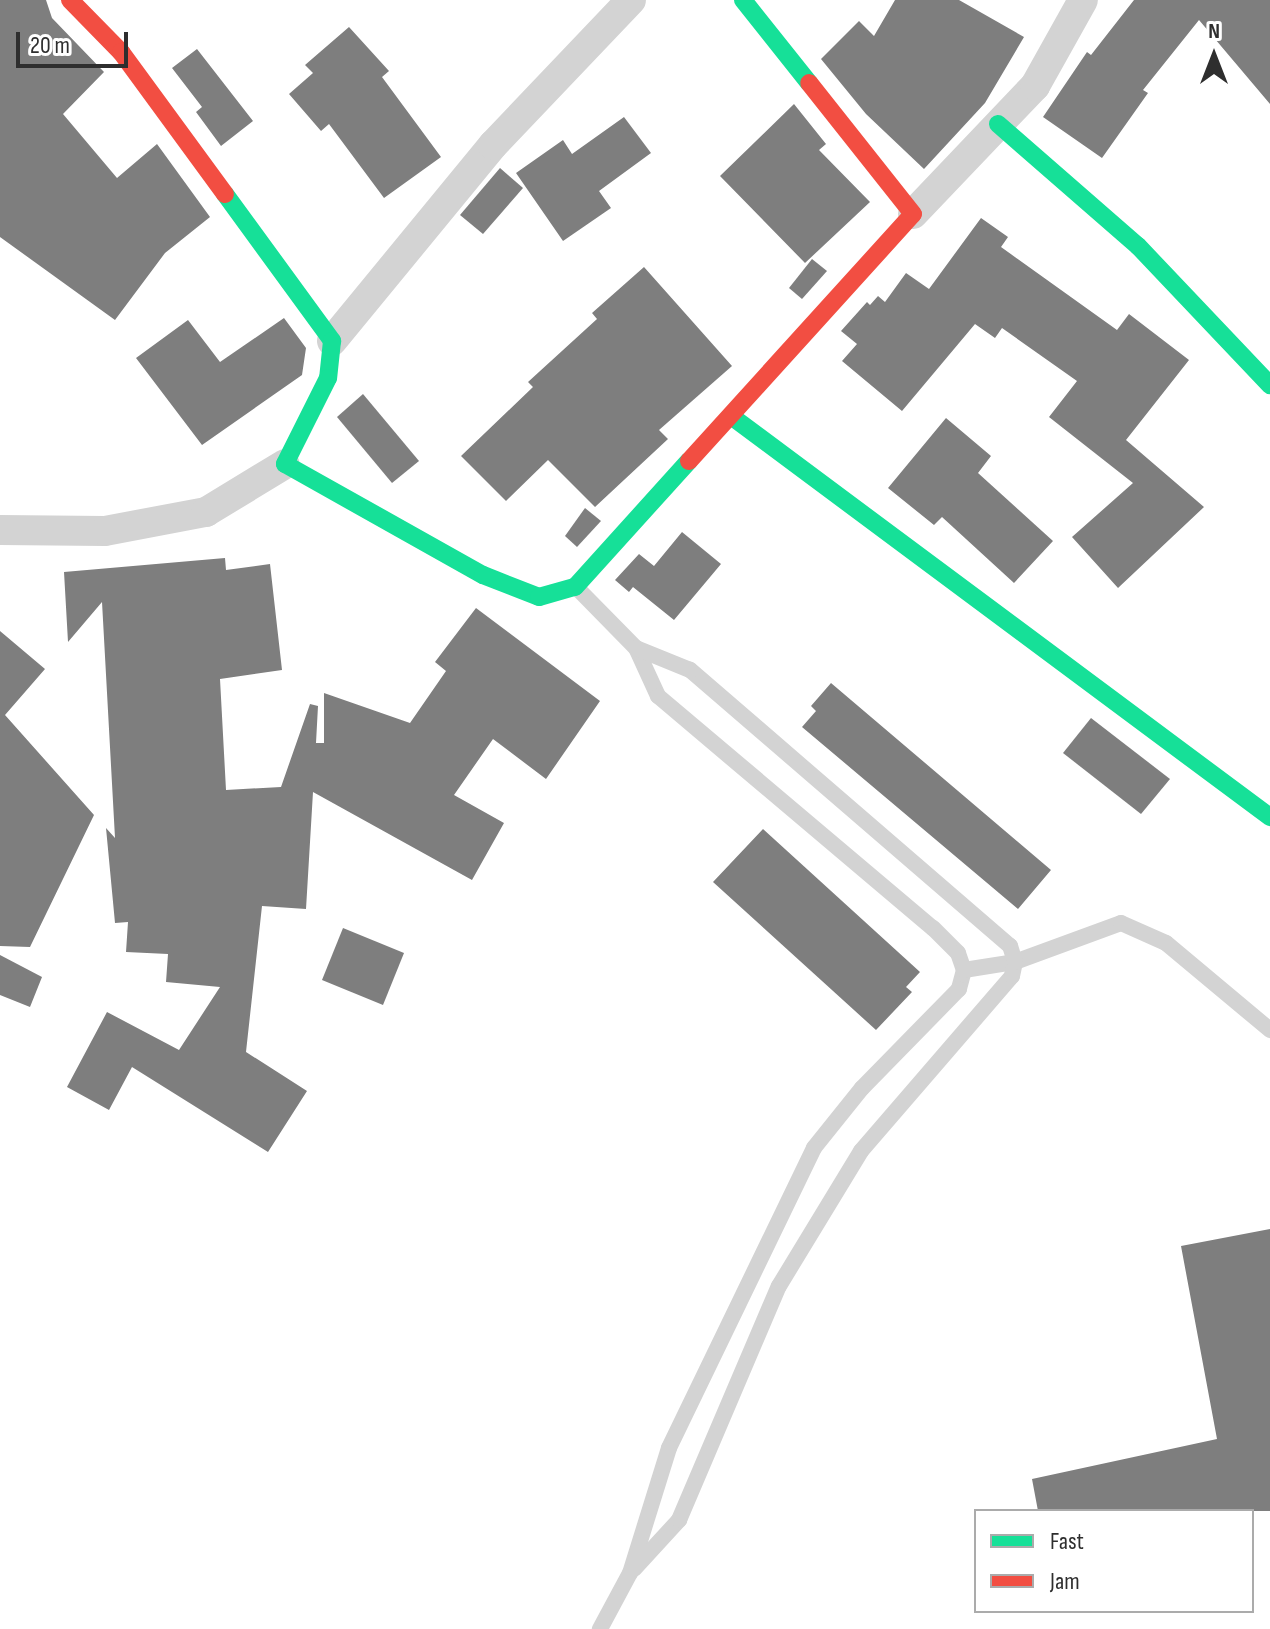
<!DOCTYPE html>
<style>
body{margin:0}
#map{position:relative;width:1270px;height:1629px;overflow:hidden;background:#fff;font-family:"Sofia Sans Condensed",sans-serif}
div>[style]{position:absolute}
.building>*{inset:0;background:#7e7e7e}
.lane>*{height:16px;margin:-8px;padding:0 8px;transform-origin:8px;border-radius:8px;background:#d3d3d3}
.street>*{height:30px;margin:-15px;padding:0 15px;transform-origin:15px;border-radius:15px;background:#d3d3d3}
.fast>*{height:18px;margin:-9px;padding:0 9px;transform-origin:9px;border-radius:9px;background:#16e098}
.jam>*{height:18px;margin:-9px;padding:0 9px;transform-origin:9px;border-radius:9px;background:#f24e42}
span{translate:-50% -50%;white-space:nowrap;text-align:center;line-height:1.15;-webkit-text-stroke:8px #fff;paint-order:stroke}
.legend{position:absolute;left:974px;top:1509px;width:280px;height:104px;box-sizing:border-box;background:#fff;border:2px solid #ababab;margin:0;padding:10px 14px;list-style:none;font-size:24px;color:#2e2e2e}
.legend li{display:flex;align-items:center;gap:16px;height:40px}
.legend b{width:40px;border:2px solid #ababab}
.north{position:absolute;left:1174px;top:16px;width:80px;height:80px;-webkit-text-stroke:6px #fff;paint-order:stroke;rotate:0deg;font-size:22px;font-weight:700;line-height:32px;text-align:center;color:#2e2e2e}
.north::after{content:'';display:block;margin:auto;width:28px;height:36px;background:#2e2e2e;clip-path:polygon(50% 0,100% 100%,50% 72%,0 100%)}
.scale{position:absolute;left:16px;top:32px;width:112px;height:36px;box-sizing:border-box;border:4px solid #2e2e2e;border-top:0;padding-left:10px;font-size:24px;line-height:28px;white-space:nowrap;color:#2e2e2e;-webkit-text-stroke:6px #fff;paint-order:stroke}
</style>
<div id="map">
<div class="building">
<i style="clip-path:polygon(0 0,46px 0,52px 18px,104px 72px,63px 114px,117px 178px,157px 144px,210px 217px,165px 253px,115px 320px,0 237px)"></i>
<i style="clip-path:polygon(895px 0,959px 0,1024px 37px,985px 103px,924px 169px,866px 114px,821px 59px,859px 21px,874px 36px)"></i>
<i style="clip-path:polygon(1134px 0,1270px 0,1270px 104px,1199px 20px,1143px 90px,1148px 93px,1102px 158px,1043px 117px,1087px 52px,1091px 55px)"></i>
<i style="clip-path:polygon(349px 27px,389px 71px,382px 77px,441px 157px,384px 198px,329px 124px,321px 131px,289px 94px,313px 73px,305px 65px)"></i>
<i style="clip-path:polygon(197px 49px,253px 121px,221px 146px,196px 112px,202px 107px,172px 68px)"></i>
<i style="clip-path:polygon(794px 104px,826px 144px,819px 150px,870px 202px,805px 263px,720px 176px)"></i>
<i style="clip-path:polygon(624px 117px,651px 153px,599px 191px,611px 208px,563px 241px,516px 173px,563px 140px,572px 154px)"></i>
<i style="clip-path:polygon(500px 168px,523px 188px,483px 234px,460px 215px)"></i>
<i style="clip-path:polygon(981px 218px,1008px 237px,1001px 247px,1117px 330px,1129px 314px,1189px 360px,1126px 440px,1204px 507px,1118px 588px,1072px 537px,1133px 483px,1049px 417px,1077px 381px,1002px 328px,995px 338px,975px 324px,902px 411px,842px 361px,857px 344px,841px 331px,867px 302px,870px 305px,878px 296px,885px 302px,906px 273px,929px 289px)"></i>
<i style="clip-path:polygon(812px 259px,827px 271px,802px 299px,789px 288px)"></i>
<i style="clip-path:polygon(644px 267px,732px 366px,659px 430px,668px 439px,595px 507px,548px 460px,506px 501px,461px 456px,533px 387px,528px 382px,597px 319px,592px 313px)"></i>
<i style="clip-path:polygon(284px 318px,306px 348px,302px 375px,202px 445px,136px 358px,188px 320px,220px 362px)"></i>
<i style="clip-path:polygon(363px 394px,419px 461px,392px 483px,337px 417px)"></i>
<i style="clip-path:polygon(946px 418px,991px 456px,978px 473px,1053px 541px,1014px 583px,942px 517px,934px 525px,888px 488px)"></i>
<i style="clip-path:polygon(585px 508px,601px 521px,577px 547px,565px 536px)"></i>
<i style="clip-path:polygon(682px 532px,721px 564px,674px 620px,633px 587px,629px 592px,615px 580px,639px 554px,654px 566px)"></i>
<i style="clip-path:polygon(225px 558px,226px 570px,270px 564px,282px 670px,220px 679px,226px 790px,281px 787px,310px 704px,318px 706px,316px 743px,324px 743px,324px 693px,410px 723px,446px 671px,435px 662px,476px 608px,600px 701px,546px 779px,493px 739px,454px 795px,504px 823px,472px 880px,313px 792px,306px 909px,262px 906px,246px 1052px,307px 1091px,268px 1152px,132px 1067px,109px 1110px,67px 1087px,107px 1012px,179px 1050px,220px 987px,166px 982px,168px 954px,126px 952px,128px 922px,115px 923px,106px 828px,115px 838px,102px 602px,68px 642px,64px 572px)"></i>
<i style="clip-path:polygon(0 631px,45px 669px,5px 715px,94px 815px,30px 947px,0 946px)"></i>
<i style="clip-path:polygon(831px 683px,1051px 870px,1018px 909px,802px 727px,816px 711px,811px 706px)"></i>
<i style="clip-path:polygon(1091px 718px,1170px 779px,1141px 814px,1063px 753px)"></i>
<i style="clip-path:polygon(763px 829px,920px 972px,906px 987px,912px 992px,876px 1030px,713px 882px)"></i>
<i style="clip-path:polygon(343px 928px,404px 953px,383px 1005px,322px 980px)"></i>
<i style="clip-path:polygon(0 955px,42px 977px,30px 1007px,0 995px)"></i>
<i style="clip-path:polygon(1270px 1229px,1270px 1511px,1038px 1511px,1032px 1479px,1217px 1439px,1181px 1246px)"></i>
</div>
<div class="lane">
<i style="left:576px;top:587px;width:86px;rotate:45.5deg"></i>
<i style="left:636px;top:648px;width:53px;rotate:65.4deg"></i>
<i style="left:658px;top:696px;width:360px;rotate:40.2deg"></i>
<i style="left:933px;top:928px;width:35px;rotate:45deg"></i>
<i style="left:958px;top:953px;width:18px;rotate:71deg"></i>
<i style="left:964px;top:970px;width:20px;rotate:105deg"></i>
<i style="left:959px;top:989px;width:139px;rotate:134.4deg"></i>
<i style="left:862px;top:1088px;width:77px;rotate:128.7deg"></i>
<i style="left:814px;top:1148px;width:333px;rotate:115.8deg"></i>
<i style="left:669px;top:1448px;width:131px;rotate:107.3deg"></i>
<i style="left:630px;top:1573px;width:64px;rotate:118.2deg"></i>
<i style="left:964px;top:970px;width:52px;rotate:-8.9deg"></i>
<i style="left:1015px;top:962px;width:113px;rotate:-20.2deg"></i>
<i style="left:1121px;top:923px;width:49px;rotate:24deg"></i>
<i style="left:1166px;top:943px;width:136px;rotate:39.9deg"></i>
<i style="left:634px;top:1569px;width:67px;rotate:-47.4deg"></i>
<i style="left:679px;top:1520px;width:254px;rotate:-66.9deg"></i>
<i style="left:779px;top:1286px;width:158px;rotate:-58.7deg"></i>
<i style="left:861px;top:1151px;width:231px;rotate:-49.2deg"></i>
<i style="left:1012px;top:976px;width:14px;rotate:-78deg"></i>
<i style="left:1015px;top:962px;width:17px;rotate:-107deg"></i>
<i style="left:1010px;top:946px;width:423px;rotate:-139.2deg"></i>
<i style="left:690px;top:670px;width:58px;rotate:-157.8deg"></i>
</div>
<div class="street">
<i style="left:913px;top:214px;width:177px;rotate:-46.4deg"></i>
<i style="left:1035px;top:86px;width:98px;rotate:-60.8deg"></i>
<i style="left:332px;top:341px;width:254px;rotate:-50.6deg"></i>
<i style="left:493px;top:145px;width:200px;rotate:-46.4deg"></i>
<i style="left:0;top:530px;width:105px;rotate:0.5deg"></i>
<i style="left:105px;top:531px;width:103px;rotate:-10.7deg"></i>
<i style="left:206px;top:512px;width:92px;rotate:-31.3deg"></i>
</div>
<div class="fast">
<i style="left:743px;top:0;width:106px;rotate:51.5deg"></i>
<i style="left:998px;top:124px;width:186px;rotate:41.1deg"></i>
<i style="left:1138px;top:246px;width:192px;rotate:46.5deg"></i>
<i style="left:225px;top:194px;width:182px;rotate:53.9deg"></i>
<i style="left:332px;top:341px;width:37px;rotate:96deg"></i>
<i style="left:328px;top:378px;width:96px;rotate:116.6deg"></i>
<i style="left:285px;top:464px;width:227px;rotate:29.3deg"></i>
<i style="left:483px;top:575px;width:60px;rotate:21.4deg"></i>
<i style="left:539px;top:597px;width:37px;rotate:-16deg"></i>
<i style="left:575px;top:587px;width:170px;rotate:-47.9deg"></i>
<i style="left:731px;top:416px;width:672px;rotate:36.65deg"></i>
</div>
<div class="jam">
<i style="left:70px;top:0;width:73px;rotate:45.6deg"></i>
<i style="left:121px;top:52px;width:176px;rotate:53.8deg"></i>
<i style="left:689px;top:461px;width:333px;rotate:-47.8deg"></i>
<i style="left:913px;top:214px;width:167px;rotate:-128.4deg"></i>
</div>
<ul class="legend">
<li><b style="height:10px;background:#16e098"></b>Fast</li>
<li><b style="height:10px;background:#f24e42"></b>Jam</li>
</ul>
<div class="north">N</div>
<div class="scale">20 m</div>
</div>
